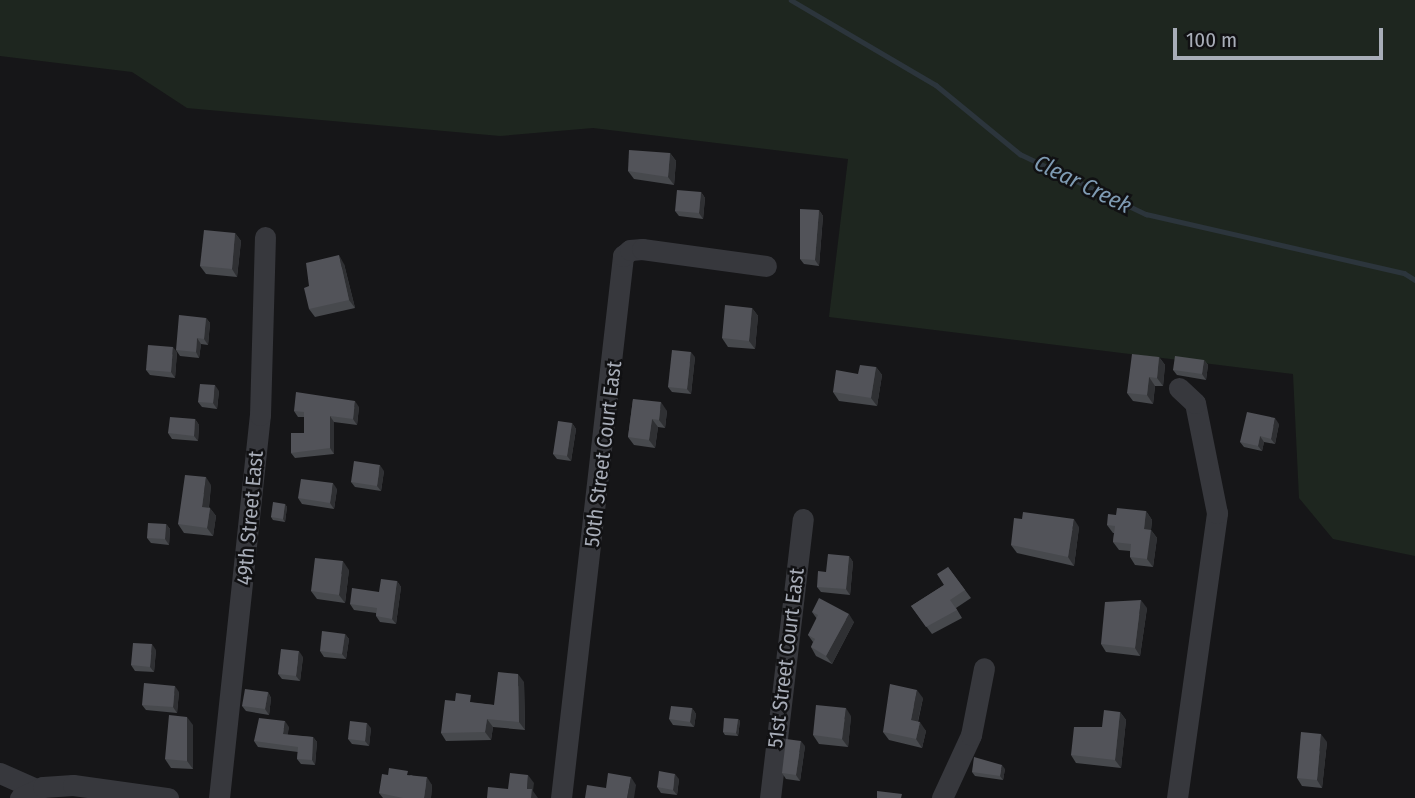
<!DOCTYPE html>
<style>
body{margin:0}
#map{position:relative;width:1415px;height:798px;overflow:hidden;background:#161618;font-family:"Fira Sans Condensed",sans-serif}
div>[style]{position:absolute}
.green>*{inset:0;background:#1e261f}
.stream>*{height:4.5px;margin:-2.25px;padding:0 2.25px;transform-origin:2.25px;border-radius:2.25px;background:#2c353c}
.minor>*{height:21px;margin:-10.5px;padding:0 10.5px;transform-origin:10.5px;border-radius:10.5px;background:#37383d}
.wall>*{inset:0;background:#47494d}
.shaded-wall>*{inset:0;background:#2f3033}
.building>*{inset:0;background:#525359}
span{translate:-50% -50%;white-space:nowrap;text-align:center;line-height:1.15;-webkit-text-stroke:5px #111113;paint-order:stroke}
.street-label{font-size:21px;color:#a8adb8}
.water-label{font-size:23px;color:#7f9bb3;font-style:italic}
.scale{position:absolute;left:1173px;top:28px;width:210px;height:32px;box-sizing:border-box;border:4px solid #a8adb8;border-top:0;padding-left:9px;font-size:21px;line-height:24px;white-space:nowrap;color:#a8adb8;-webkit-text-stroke:5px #111113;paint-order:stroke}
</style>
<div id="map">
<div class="green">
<i style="clip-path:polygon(0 0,1415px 0,1415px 556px,1333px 539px,1299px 498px,1293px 374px,829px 317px,848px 159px,593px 128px,500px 136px,187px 108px,132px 72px,0 56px)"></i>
</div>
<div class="stream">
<i style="left:791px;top:0;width:168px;rotate:30.4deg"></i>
<i style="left:936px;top:85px;width:109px;rotate:39.4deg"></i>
<i style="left:1020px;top:154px;width:140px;rotate:25.5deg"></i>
<i style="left:1146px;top:214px;width:265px;rotate:12.9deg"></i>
<i style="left:1404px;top:273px;width:13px;rotate:32deg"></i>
</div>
<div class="minor">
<i style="left:0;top:773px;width:39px;rotate:24deg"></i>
<i style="left:20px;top:798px;width:25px;rotate:-26deg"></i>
<i style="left:43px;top:787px;width:30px;rotate:-4deg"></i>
<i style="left:73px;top:785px;width:96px;rotate:7.8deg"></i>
<i style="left:219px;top:798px;width:385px;rotate:-83.9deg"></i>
<i style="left:260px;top:415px;width:178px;rotate:-88.4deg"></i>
<i style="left:561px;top:798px;width:546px;rotate:-83.47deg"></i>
<i style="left:623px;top:256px;width:9px;rotate:-41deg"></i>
<i style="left:630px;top:250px;width:12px;rotate:-5deg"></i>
<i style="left:642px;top:249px;width:125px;rotate:7.8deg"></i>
<i style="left:770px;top:798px;width:281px;rotate:-83.3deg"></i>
<i style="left:942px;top:798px;width:69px;rotate:-65.3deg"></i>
<i style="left:971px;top:735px;width:68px;rotate:-79deg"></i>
<i style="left:1177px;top:798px;width:288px;rotate:-82deg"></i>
<i style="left:1217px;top:513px;width:112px;rotate:-101.3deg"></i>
<i style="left:1195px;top:403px;width:22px;rotate:-137deg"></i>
</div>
<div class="wall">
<i style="clip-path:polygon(670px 153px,676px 161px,674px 185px,634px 179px,628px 171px)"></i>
<i style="clip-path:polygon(701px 192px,705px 198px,703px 219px,679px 216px,675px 211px)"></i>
<i style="clip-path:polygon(819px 210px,823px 216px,819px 266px,804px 264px,800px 259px)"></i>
<i style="clip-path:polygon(235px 233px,241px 241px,237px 277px,206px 274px,200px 266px)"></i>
<i style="clip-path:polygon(344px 264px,355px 308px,315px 317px,309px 309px)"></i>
<i style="clip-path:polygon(752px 308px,758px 316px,755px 349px,728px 347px,722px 338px)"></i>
<i style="clip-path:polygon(206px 318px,210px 323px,208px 345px,201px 344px,199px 358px,180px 356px,176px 350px)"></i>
<i style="clip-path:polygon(177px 352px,175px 378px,150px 375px,146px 370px)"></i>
<i style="clip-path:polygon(695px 357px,691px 394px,672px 392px,668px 387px)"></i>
<i style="clip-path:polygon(1159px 357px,1165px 365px,1163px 386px,1155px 386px,1153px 404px,1133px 401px,1127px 393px)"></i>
<i style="clip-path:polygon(1204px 360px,1208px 365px,1206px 380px,1177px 375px,1173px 370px)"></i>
<i style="clip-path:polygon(876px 367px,882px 375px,877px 406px,839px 401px,833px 392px,858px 374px)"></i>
<i style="clip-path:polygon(219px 391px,217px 409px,202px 407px,198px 402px)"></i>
<i style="clip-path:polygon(633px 399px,667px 411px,665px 428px,658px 427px,655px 448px,634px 445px,628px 437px)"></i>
<i style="clip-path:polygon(359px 407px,357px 425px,334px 422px,334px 454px,295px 458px,291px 453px,304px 433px,304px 417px,298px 417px,294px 411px)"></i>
<i style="clip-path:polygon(195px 419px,199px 425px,198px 441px,172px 439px,168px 433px)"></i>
<i style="clip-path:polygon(572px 423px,576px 429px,571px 461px,557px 459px,553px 454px)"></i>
<i style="clip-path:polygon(1279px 424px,1275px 444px,1264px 442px,1262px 451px,1244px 447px,1240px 442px)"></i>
<i style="clip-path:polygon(384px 471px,381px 491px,355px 487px,351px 482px)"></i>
<i style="clip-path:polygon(211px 485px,209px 507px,216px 516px,213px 536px,184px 533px,178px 524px)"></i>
<i style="clip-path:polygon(337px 489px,334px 509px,302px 504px,298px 498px)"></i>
<i style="clip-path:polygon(285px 504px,287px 507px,285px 522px,273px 520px,271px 517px)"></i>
<i style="clip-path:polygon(1146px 511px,1152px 520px,1151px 530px,1157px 538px,1153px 567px,1135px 565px,1130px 557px,1130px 551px,1119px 550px,1113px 542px,1114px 533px,1113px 533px,1107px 525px,1116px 515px)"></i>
<i style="clip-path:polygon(166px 524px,170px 529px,169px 545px,151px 543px,147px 538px)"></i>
<i style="clip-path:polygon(1079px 527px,1074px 566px,1017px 553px,1011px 545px)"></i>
<i style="clip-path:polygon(849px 556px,853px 562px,850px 595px,821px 592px,817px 587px,826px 572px)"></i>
<i style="clip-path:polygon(948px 567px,971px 598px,956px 608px,962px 618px,932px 634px,911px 606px,944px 585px)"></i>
<i style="clip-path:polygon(349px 570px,345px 603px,317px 599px,311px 591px)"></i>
<i style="clip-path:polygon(397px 581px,401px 587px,396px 624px,380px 622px,376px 616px,376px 613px,354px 610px,350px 604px,379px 592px)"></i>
<i style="clip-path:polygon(1147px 608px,1140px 656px,1106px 652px,1101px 644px)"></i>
<i style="clip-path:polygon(812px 612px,854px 622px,832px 664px,816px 656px,811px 647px,813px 642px,808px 635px,817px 619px)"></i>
<i style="clip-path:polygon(345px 634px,349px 639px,346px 659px,324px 657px,320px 651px)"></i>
<i style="clip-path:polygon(156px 650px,154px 672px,135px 671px,131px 665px)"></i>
<i style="clip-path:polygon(303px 657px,300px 681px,282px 679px,278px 674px)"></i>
<i style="clip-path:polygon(524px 682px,525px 730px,493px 727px,491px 740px,446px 741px,441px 733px,455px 701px,494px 705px)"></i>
<i style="clip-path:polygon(179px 692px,177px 713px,146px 710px,142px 705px)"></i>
<i style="clip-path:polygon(268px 692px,271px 698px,269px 715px,246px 711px,242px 706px)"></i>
<i style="clip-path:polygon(923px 698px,918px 722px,926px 731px,922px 748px,889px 740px,883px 732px)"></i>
<i style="clip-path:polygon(692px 708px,696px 714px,694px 727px,673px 725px,669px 719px)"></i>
<i style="clip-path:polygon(1120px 712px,1126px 720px,1121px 768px,1076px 763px,1071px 755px)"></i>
<i style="clip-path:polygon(851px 716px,848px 747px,819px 744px,813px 735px)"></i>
<i style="clip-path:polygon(738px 719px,740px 721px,738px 736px,725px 735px,723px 732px)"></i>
<i style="clip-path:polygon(193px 725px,193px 769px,171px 768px,165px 759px)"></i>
<i style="clip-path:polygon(289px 727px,287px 735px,313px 737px,317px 742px,315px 765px,301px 764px,297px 759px,298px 752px,258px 747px,254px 741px)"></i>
<i style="clip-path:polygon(371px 728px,369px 746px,352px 744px,348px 739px)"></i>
<i style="clip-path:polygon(1327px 742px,1322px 788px,1302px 786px,1297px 778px)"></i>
<i style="clip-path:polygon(805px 746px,800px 781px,786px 779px,782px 773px)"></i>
<i style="clip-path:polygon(1005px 769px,1003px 780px,975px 776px,972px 772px)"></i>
<i style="clip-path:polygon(411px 775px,432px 785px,431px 798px,383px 798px,379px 793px)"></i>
<i style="clip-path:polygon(679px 779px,677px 795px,661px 793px,657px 787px)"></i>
</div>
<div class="shaded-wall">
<i style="clip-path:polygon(670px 153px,676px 161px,674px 185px,668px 177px)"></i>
<i style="clip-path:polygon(701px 192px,705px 198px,703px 219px,699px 213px)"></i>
<i style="clip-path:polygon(819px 210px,823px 216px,819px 266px,815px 260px)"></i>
<i style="clip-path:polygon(235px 233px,241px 241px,237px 277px,232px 269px)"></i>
<i style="clip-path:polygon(339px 255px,344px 264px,355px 308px,349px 300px)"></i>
<i style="clip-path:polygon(752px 308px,758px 316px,755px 349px,749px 341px)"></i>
<i style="clip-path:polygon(206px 318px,210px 323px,208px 345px,204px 339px)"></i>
<i style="clip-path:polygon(197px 338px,201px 344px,199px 358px,196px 352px)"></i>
<i style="clip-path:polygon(173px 347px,177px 352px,175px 378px,171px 372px)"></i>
<i style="clip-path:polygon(691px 352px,695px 357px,691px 394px,687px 389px)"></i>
<i style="clip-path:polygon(1159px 357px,1165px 365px,1163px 386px,1157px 378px)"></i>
<i style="clip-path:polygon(1204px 360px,1208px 365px,1206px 380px,1202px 374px)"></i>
<i style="clip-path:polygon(876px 367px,882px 375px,877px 406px,871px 398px)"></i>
<i style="clip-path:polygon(1149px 377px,1155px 386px,1153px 404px,1147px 395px)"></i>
<i style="clip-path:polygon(215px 385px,219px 391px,217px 409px,213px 403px)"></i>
<i style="clip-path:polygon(355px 401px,359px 407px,357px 425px,353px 419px)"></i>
<i style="clip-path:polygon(661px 402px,667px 411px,665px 428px,659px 420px)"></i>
<i style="clip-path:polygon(330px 416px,334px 422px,334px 454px,330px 448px)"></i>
<i style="clip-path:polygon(1275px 418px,1279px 424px,1275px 444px,1271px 439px)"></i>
<i style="clip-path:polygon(195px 419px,199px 425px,198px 441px,194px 436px)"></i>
<i style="clip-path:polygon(652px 419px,658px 427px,655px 448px,649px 440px)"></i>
<i style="clip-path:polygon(572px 423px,576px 429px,571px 461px,567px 456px)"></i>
<i style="clip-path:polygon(1260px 436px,1264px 442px,1262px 451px,1258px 446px)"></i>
<i style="clip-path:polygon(380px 465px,384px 471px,381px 491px,377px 486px)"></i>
<i style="clip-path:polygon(206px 477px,211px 485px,208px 515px,202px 507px)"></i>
<i style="clip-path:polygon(333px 483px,337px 489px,334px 509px,330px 503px)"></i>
<i style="clip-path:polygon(285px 504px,287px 507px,285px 522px,283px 519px)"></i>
<i style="clip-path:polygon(210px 508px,216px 516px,213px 536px,207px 528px)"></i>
<i style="clip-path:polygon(1146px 511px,1152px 520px,1151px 530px,1157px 538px,1153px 567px,1147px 559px,1144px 529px)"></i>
<i style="clip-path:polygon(1074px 519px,1079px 527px,1074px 566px,1068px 557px)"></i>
<i style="clip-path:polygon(166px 524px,170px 529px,169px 545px,165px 539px)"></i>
<i style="clip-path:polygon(849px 556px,853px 562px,850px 595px,846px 589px)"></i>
<i style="clip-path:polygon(343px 561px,349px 570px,345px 603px,339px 595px)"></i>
<i style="clip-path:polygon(397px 581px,401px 587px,396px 624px,392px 619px)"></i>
<i style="clip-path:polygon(1141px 600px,1147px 608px,1140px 656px,1135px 648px)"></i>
<i style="clip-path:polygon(849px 614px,854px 622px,832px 664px,826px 656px)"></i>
<i style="clip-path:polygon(345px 634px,349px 639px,346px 659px,342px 654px)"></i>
<i style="clip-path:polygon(152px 644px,156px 650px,154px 672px,150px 667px)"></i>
<i style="clip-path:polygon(299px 651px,303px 657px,300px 681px,296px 676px)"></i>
<i style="clip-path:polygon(518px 674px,524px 682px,525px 730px,519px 722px)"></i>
<i style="clip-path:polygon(175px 686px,179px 692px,177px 713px,173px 707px)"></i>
<i style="clip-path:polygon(917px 690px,923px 698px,916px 729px,911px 720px)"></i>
<i style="clip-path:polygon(268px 692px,271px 698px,269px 715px,265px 709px)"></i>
<i style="clip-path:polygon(692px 708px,696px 714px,694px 727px,690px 722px)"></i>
<i style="clip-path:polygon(846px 708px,851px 716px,848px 747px,842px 739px)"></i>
<i style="clip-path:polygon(1120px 712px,1126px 720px,1121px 768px,1115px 760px)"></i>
<i style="clip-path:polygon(187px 717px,193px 725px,193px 769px,187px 761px)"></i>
<i style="clip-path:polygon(487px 719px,493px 727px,491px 740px,485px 732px)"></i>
<i style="clip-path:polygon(738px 719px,740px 721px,738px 736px,736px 733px)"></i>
<i style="clip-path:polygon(285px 721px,289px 727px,287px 740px,283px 734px)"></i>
<i style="clip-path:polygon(920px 722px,926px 731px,922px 748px,916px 739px)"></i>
<i style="clip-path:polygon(367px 723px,371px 728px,369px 746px,365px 741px)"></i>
<i style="clip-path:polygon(1321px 734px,1327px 742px,1322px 788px,1317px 780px)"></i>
<i style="clip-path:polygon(313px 737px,317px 742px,315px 765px,312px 760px)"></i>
<i style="clip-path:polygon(801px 741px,805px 746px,800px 781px,796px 775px)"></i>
<i style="clip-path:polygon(1002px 765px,1005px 769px,1003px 780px,1000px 776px)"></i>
<i style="clip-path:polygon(675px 774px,679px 779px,677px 795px,673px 790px)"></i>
<i style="clip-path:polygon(528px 775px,534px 783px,533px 791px,538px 798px,531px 798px,527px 789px)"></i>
<i style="clip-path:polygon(427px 777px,432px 785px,431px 798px,424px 798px)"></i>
<i style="clip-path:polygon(631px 777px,636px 785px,634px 798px,627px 798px)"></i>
</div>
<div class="building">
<i style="clip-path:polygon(629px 150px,670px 153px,668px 177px,628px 171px)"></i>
<i style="clip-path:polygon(677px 190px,701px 192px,699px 213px,675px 211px)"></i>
<i style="clip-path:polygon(800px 209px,819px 210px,815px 260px,800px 259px)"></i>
<i style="clip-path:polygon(204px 230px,235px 233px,232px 269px,200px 266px)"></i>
<i style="clip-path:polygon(339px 255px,349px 300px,309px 309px,304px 288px,309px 286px,306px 263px)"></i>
<i style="clip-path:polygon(725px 305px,752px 308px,749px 341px,722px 338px)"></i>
<i style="clip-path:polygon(179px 315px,206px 318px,204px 339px,197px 338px,196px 352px,176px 350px)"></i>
<i style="clip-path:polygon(148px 345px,173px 347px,171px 372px,146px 370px)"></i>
<i style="clip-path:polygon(672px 350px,691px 352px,687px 389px,668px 387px)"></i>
<i style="clip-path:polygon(1132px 354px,1159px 357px,1157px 378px,1149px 377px,1147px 395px,1127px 393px)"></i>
<i style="clip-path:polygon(1175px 356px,1204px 360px,1202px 374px,1173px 370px)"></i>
<i style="clip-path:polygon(860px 365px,876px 367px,871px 398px,833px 392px,836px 370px,858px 374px)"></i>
<i style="clip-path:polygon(200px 384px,215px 385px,213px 403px,198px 402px)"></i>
<i style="clip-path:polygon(296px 392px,355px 401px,353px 419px,330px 416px,330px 448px,291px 453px,291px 433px,304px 433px,304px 412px,294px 411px)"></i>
<i style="clip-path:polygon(633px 399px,661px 402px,659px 420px,652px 419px,649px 440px,628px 437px)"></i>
<i style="clip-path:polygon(1247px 412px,1275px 418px,1271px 439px,1260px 436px,1258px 446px,1240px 442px)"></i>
<i style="clip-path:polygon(170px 417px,195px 419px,194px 436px,168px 433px)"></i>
<i style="clip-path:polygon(558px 421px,572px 423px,567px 456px,553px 454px)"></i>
<i style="clip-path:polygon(354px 461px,380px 465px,377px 486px,351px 482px)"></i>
<i style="clip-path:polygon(185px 475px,206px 477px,202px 507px,210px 508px,207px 528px,178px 524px)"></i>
<i style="clip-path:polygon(301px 479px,333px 483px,330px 503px,298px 498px)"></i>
<i style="clip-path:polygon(273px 502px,285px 504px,283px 519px,271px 517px)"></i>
<i style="clip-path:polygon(1117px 508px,1146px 511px,1144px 529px,1151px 530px,1147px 559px,1130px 557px,1131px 544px,1113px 542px,1115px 526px,1107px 525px,1108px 514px,1116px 515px)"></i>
<i style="clip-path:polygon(1023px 512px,1074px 519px,1068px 557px,1011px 545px,1014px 518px,1022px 519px)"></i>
<i style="clip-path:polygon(148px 523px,166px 524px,165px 539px,147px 538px)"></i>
<i style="clip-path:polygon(828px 554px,849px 556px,846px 589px,817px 587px,818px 571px,826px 572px)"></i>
<i style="clip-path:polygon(315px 558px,343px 561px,339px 595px,311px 591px)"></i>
<i style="clip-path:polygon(948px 567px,965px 590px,950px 600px,957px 610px,926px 627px,911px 606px,944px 585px,937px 574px)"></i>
<i style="clip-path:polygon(381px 579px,397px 581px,392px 619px,376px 616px,377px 608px,350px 604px,352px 588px,379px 592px)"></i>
<i style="clip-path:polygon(819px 598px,849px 614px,826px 656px,811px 647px,815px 639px,808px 635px,818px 615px,812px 612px)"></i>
<i style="clip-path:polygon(1141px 600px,1135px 648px,1101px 644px,1105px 602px)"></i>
<i style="clip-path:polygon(322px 631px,345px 634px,342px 654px,320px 651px)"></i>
<i style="clip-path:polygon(133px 643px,152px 644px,150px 667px,131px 665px)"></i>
<i style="clip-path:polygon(281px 649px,299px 651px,296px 676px,278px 674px)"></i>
<i style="clip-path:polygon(498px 672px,518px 674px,519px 722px,487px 719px,485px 732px,441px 733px,445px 700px,455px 701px,456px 693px,471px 695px,470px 702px,494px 705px)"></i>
<i style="clip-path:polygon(144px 683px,175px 686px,173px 707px,142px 705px)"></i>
<i style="clip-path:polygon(890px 684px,917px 690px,911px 720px,920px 722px,916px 739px,883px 732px)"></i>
<i style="clip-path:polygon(245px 689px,268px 692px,265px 709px,242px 706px)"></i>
<i style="clip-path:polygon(816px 705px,846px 708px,842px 739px,813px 735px)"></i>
<i style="clip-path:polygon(671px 706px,692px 708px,690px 722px,669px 719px)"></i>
<i style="clip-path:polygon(1104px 710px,1120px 712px,1115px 760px,1071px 755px,1074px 727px,1102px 727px)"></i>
<i style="clip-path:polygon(169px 715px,187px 717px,187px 761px,165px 759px)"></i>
<i style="clip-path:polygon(259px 718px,285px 721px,283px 734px,313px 737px,312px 760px,297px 759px,298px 747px,254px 741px)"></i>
<i style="clip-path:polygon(724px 718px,738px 719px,736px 733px,723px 732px)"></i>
<i style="clip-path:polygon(350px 721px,367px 723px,365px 741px,348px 739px)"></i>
<i style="clip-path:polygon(1301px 732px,1321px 734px,1317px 780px,1297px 778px)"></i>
<i style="clip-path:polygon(786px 739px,801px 741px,796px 775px,782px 773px)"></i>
<i style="clip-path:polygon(974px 757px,1002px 765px,1000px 776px,972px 772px)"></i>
<i style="clip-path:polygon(389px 768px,408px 771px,407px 775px,427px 777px,424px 798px,403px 798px,379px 793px,382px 774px,388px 775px)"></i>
<i style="clip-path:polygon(659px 771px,675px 774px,673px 790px,657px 787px)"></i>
<i style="clip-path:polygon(510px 773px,528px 775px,527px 789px,532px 789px,531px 798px,487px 798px,488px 787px,508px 789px)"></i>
<i style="clip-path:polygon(608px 773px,631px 777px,627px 798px,585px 798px,587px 785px,606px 788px)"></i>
<i style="clip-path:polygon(877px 791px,902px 794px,901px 798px,877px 798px)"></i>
</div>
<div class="street-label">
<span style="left:603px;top:454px;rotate:-83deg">50th Street Court East</span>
<span style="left:250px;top:518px;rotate:-85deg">49th Street East</span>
<span style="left:786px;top:658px;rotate:-83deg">51st Street Court East</span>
</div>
<div class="water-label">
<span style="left:1083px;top:184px;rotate:26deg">Clear Creek</span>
</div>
<div class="scale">100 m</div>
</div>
